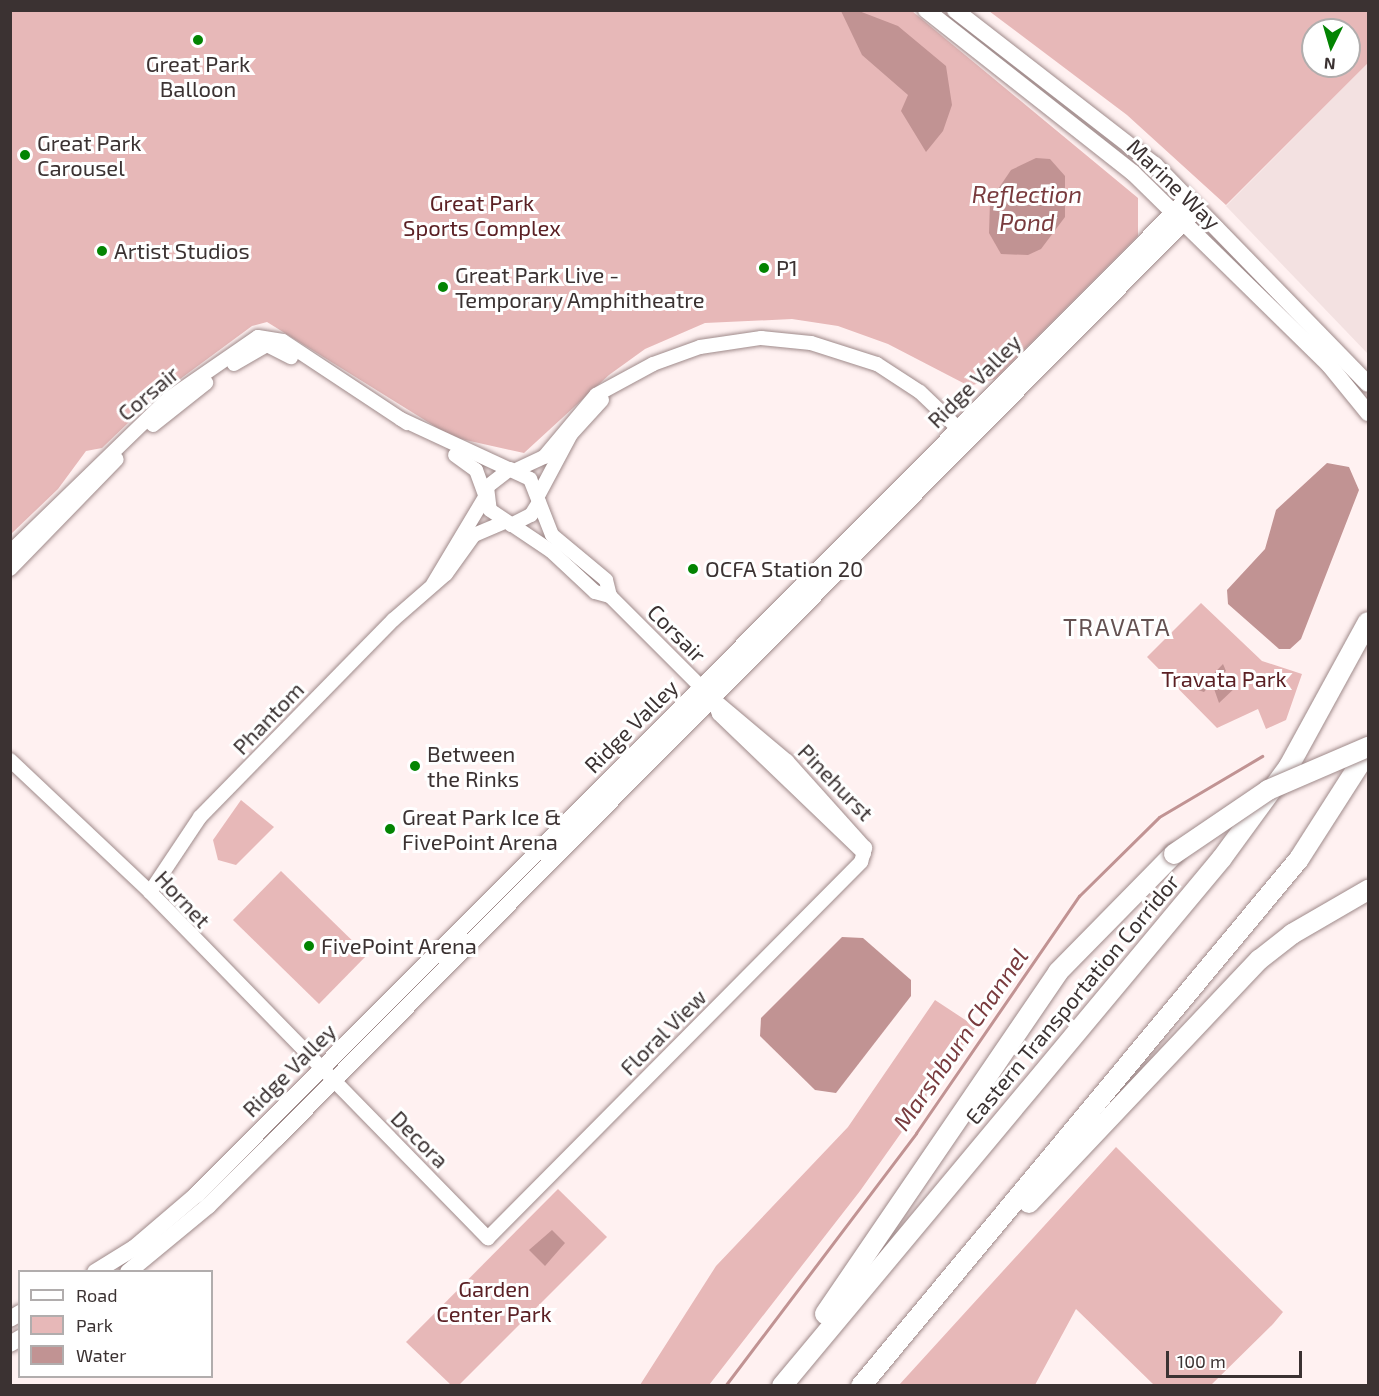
<!DOCTYPE html>
<style>
body{margin:0}
#map{position:relative;width:1379px;height:1396px;overflow:hidden;background:#fff1f1;font-family:"Exo 2",sans-serif}
div>[style]{position:absolute}
.built>*{inset:0;background:#f3e1e1}
.green>*{inset:0;background:#e7b8b8}
.water>*{inset:0;background:#c19393}
.stream>*{height:3px;margin:-1.5px;padding:0 1.5px;transform-origin:1.5px;border-radius:1.5px;background:#c19393}
.roads{filter:drop-shadow(0 0 2px #9f8a8a) drop-shadow(0 0 2px #9f8a8a)}
.minor>*{height:14px;margin:-7px;padding:0 7px;transform-origin:7px;border-radius:7px;background:#fff}
.major>*{height:16px;margin:-8px;padding:0 8px;transform-origin:8px;border-radius:8px;background:#fff}
.highway>*{height:20px;margin:-10px;padding:0 10px;transform-origin:10px;border-radius:10px;background:#fff}
.bridges{filter:drop-shadow(0 0 2px #9f8a8a) drop-shadow(0 0 2px #9f8a8a)}
.highway-bridge>*{height:20px;margin:-10px;padding:0 10px;transform-origin:10px;border-radius:10px;background:#fff}
.dots>*{width:16px;height:16px;translate:-50% -50%;box-sizing:border-box;border:3px solid #fff;border-radius:50%}
span{translate:-50% -50%;white-space:nowrap;text-align:center;line-height:1.15;-webkit-text-stroke:6px #fff;paint-order:stroke}
.poi-label{font-size:22px;color:#3b3232}
.left{translate:0 -50%;text-align:left}
.street-label{font-size:22px;color:#3b3232}
.park-label{font-size:22px;color:#5b2024}
.water-label{font-size:24px;color:#793b3e;font-style:italic}
.neighbourhood-label{font-size:24px;color:#645151;letter-spacing:1.5px}
.frame{position:absolute;inset:0;border:12px solid #3b3232;pointer-events:none}
.legend{position:absolute;left:18px;top:1270px;width:195px;height:108px;box-sizing:border-box;background:#fff;border:2px solid #b1adad;margin:0;padding:8px 10px;list-style:none;font-size:18px;color:#3b3232}
.legend li{display:flex;align-items:center;gap:12px;height:30px}
.legend b{width:30px;border:2px solid #b1adad}
.north{position:absolute;left:1301px;top:18px;width:60px;height:60px;box-sizing:border-box;background:#fff;border:2px solid #b1adad;border-radius:50%;rotate:185deg;font-size:16px;font-weight:700;line-height:24px;text-align:center;color:#3b3232}
.north::after{content:'';display:block;margin:auto;width:21px;height:27px;background:#038402;clip-path:polygon(50% 0,100% 100%,50% 72%,0 100%)}
.scale{position:absolute;left:1166px;top:1351px;width:136px;height:27px;box-sizing:border-box;border:3px solid #3b3232;border-top:0;padding-left:8px;font-size:18px;line-height:21px;white-space:nowrap;color:#3b3232;-webkit-text-stroke:4px #fff;paint-order:stroke}
</style>
<div id="map">
<div class="built">
<i style="clip-path:polygon(1368px 63px,1368px 354px,1226px 206px)"></i>
</div>
<div class="green">
<i style="clip-path:polygon(11px 11px,912px 11px,1138px 198px,1138px 236px,995px 379px,969px 386px,888px 344px,838px 326px,792px 319px,705px 323px,645px 349px,609px 375px,524px 453px,452px 437px,267px 322px,252px 326px,153px 399px,102px 448px,86px 451px,58px 489px,11px 534px)"></i>
<i style="clip-path:polygon(evenodd,989px 11px,1368px 11px,1368px 63px,1226px 205px,1127px 115px,989px 11px,1313px 30px,1349px 30px,1349px 66px,1313px 66px,1313px 30px)"></i>
<i style="clip-path:polygon(1201px 603px,1262px 661px,1302px 674px,1286px 720px,1266px 729px,1258px 709px,1217px 728px,1147px 657px)"></i>
<i style="clip-path:polygon(241px 800px,274px 827px,236px 865px,218px 860px,213px 840px)"></i>
<i style="clip-path:polygon(281px 871px,367px 955px,319px 1004px,233px 920px)"></i>
<i style="clip-path:polygon(935px 1000px,976px 1027px,860px 1191px,709px 1385px,640px 1385px,716px 1266px,848px 1127px)"></i>
<i style="clip-path:polygon(1116px 1147px,1283px 1312px,1273px 1324px,1211px 1385px,1154px 1385px,1076px 1309px,1035px 1385px,899px 1385px)"></i>
<i style="clip-path:polygon(558px 1189px,607px 1237px,459px 1385px,451px 1385px,406px 1342px)"></i>
</div>
<div class="water">
<i style="clip-path:polygon(841px 11px,859px 11px,898px 26px,946px 66px,952px 105px,943px 131px,926px 152px,901px 111px,908px 95px,862px 55px)"></i>
<i style="clip-path:polygon(1036px 158px,1050px 159px,1065px 176px,1065px 217px,1041px 249px,1028px 255px,1001px 254px,989px 233px,990px 201px,1011px 170px)"></i>
<i style="clip-path:polygon(1327px 463px,1349px 467px,1359px 490px,1301px 639px,1290px 649px,1279px 649px,1228px 604px,1227px 590px,1265px 549px,1276px 510px)"></i>
<i style="clip-path:polygon(1223px 664px,1226px 671px,1216px 678px,1222px 684px,1230px 679px,1237px 686px,1219px 703px,1212px 683px,1204px 692px,1198px 690px)"></i>
<i style="clip-path:polygon(842px 937px,863px 938px,911px 980px,911px 996px,836px 1093px,815px 1090px,760px 1036px,761px 1018px)"></i>
<i style="clip-path:polygon(552px 1230px,565px 1243px,545px 1266px,529px 1250px)"></i>
</div>
<div class="stream">
<i style="left:725px;top:1386px;width:317px;rotate:-52.9deg"></i>
<i style="left:916px;top:1133px;width:288px;rotate:-55.5deg"></i>
<i style="left:1079px;top:896px;width:112px;rotate:-44.6deg"></i>
<i style="left:1159px;top:817px;width:120px;rotate:-30.6deg"></i>
</div>
<div class="roads">
<div class="minor">
<i style="left:234px;top:364px;width:38px;rotate:-30deg"></i>
<i style="left:267px;top:345px;width:27px;rotate:27deg"></i>
<i style="left:153px;top:425px;width:68px;rotate:-38.4deg"></i>
<i style="left:455px;top:455px;width:26px;rotate:36deg"></i>
<i style="left:476px;top:470px;width:27px;rotate:70deg"></i>
<i style="left:510px;top:469px;width:29px;rotate:142deg"></i>
<i style="left:487px;top:487px;width:23px;rotate:83deg"></i>
<i style="left:490px;top:510px;width:73px;rotate:33.9deg"></i>
<i style="left:551px;top:551px;width:60px;rotate:43deg"></i>
<i style="left:595px;top:592px;width:16px;rotate:15deg"></i>
<i style="left:516px;top:470px;width:31px;rotate:-25deg"></i>
<i style="left:544px;top:457px;width:81px;rotate:-50deg"></i>
<i style="left:596px;top:395px;width:65px;rotate:-28.5deg"></i>
<i style="left:653px;top:364px;width:50px;rotate:-19.9deg"></i>
<i style="left:700px;top:347px;width:62px;rotate:-8.4deg"></i>
<i style="left:761px;top:338px;width:50px;rotate:5.7deg"></i>
<i style="left:811px;top:343px;width:69px;rotate:17.7deg"></i>
<i style="left:877px;top:364px;width:51px;rotate:33.1deg"></i>
<i style="left:920px;top:392px;width:62px;rotate:43.7deg"></i>
<i style="left:539px;top:494px;width:68px;rotate:-61.9deg"></i>
<i style="left:571px;top:434px;width:46px;rotate:-47.6deg"></i>
<i style="left:511px;top:525px;width:22px;rotate:-27deg"></i>
<i style="left:531px;top:515px;width:15px;rotate:-58deg"></i>
<i style="left:10px;top:552px;width:220px;rotate:-44.1deg"></i>
<i style="left:168px;top:399px;width:109px;rotate:-34.6deg"></i>
<i style="left:258px;top:337px;width:25px;rotate:9deg"></i>
<i style="left:283px;top:341px;width:149px;rotate:33.5deg"></i>
<i style="left:10px;top:569px;width:153px;rotate:-45.8deg"></i>
<i style="left:433px;top:584px;width:101px;rotate:-59.1deg"></i>
<i style="left:713px;top:699px;width:16px;rotate:68deg"></i>
<i style="left:719px;top:714px;width:201px;rotate:43.8deg"></i>
<i style="left:10px;top:760px;width:192px;rotate:43.3deg"></i>
<i style="left:150px;top:892px;width:484px;rotate:45.7deg"></i>
<i style="left:488px;top:1238px;width:530px;rotate:-45.23deg"></i>
<i style="left:861px;top:862px;width:15px;rotate:-74deg"></i>
<i style="left:865px;top:848px;width:117px;rotate:-131.9deg"></i>
<i style="left:787px;top:761px;width:97px;rotate:-140deg"></i>
<i style="left:713px;top:699px;width:146px;rotate:-135deg"></i>
<i style="left:610px;top:596px;width:16px;rotate:-104deg"></i>
<i style="left:606px;top:580px;width:70px;rotate:-140.2deg"></i>
<i style="left:552px;top:535px;width:60px;rotate:-111.4deg"></i>
<i style="left:530px;top:479px;width:142px;rotate:-155.1deg"></i>
<i style="left:150px;top:892px;width:90px;rotate:-56.3deg"></i>
<i style="left:200px;top:817px;width:276px;rotate:-45.6deg"></i>
<i style="left:393px;top:620px;width:70px;rotate:-41deg"></i>
<i style="left:446px;top:574px;width:48px;rotate:-54.3deg"></i>
<i style="left:474px;top:535px;width:33px;rotate:-23deg"></i>
</div>
<div class="major">
<i style="left:926px;top:10px;width:263px;rotate:38.2deg"></i>
<i style="left:1133px;top:173px;width:274px;rotate:44.4deg"></i>
<i style="left:1329px;top:365px;width:62px;rotate:50.9deg"></i>
<i style="left:955px;top:10px;width:253px;rotate:37.8deg"></i>
<i style="left:1155px;top:165px;width:305px;rotate:45.8deg"></i>
<i style="left:95px;top:1272px;width:46px;rotate:-31.6deg"></i>
<i style="left:134px;top:1248px;width:82px;rotate:-40.5deg"></i>
<i style="left:196px;top:1195px;width:1406px;rotate:-45.14deg"></i>
<i style="left:128px;top:1272px;width:104px;rotate:-39.5deg"></i>
<i style="left:208px;top:1206px;width:95px;rotate:-44.6deg"></i>
<i style="left:276px;top:1139px;width:1310px;rotate:-45.28deg"></i>
<i style="left:10px;top:1319px;width:12px;rotate:-31deg"></i>
<i style="left:10px;top:1344px;width:12px;rotate:-31deg"></i>
</div>
<div class="highway">
<i style="left:1029px;top:1203px;width:335px;rotate:-46.6deg"></i>
<i style="left:1259px;top:960px;width:42px;rotate:-38.2deg"></i>
<i style="left:1292px;top:934px;width:88px;rotate:-30.1deg"></i>
<i style="left:825px;top:1314px;width:414px;rotate:-55.7deg"></i>
<i style="left:1058px;top:972px;width:165px;rotate:-45.5deg"></i>
<i style="left:782px;top:1386px;width:687px;rotate:-50.19deg"></i>
<i style="left:1222px;top:858px;width:114px;rotate:-53.9deg"></i>
<i style="left:1289px;top:766px;width:164px;rotate:-61.3deg"></i>
<i style="left:861px;top:1386px;width:685px;rotate:-50.27deg"></i>
<i style="left:1299px;top:859px;width:128px;rotate:-57.4deg"></i>
</div>
</div>
<div class="bridges">
<div class="highway-bridge">
<i style="left:1174px;top:854px;width:114px;rotate:-34.2deg"></i>
<i style="left:1268px;top:790px;width:109px;rotate:-23.3deg"></i>
</div>
</div>
<div class="dots">
<i style="left:198px;top:40px;background:#038402"></i>
<i style="left:25px;top:155px;background:#038402"></i>
<i style="left:102px;top:251px;background:#038402"></i>
<i style="left:764px;top:268px;background:#038402"></i>
<i style="left:443px;top:287px;background:#038402"></i>
<i style="left:693px;top:569px;background:#038402"></i>
<i style="left:415px;top:766px;background:#038402"></i>
<i style="left:390px;top:829px;background:#038402"></i>
<i style="left:309px;top:946px;background:#038402"></i>
</div>
<div class="poi-label">
<span style="left:198px;top:76px">Great Park<br>Balloon</span>
<span class="left" style="left:37px;top:155px">Great Park<br>Carousel</span>
<span class="left" style="left:114px;top:251px">Artist Studios</span>
<span class="left" style="left:776px;top:268px">P1</span>
<span class="left" style="left:455px;top:287px">Great Park Live -<br>Temporary Amphitheatre</span>
<span class="left" style="left:705px;top:569px">OCFA Station 20</span>
<span class="left" style="left:427px;top:766px">Between<br>the Rinks</span>
<span class="left" style="left:402px;top:829px">Great Park Ice &amp;<br>FivePoint Arena</span>
<span class="left" style="left:321px;top:946px">FivePoint Arena</span>
</div>
<div class="street-label">
<span style="left:1174px;top:184px;rotate:44deg">Marine Way</span>
<span style="left:974px;top:381px;rotate:-45deg">Ridge Valley</span>
<span style="left:148px;top:393px;rotate:-40deg">Corsair</span>
<span style="left:677px;top:633px;rotate:45deg">Corsair</span>
<span style="left:268px;top:718px;rotate:-46deg">Phantom</span>
<span style="left:631px;top:726px;rotate:-45deg">Ridge Valley</span>
<span style="left:836px;top:782px;rotate:46deg">Pinehurst</span>
<span style="left:183px;top:899px;rotate:47deg">Hornet</span>
<span style="left:1072px;top:999px;rotate:-50deg">Eastern Transportation Corridor</span>
<span style="left:663px;top:1032px;rotate:-45deg">Floral View</span>
<span style="left:289px;top:1070px;rotate:-45deg">Ridge Valley</span>
<span style="left:420px;top:1139px;rotate:45deg">Decora</span>
</div>
<div class="park-label">
<span style="left:482px;top:215px">Great Park<br>Sports Complex</span>
<span style="left:1224px;top:679px">Travata Park</span>
<span style="left:494px;top:1301px">Garden<br>Center Park</span>
</div>
<div class="water-label">
<span style="left:1027px;top:208px">Reflection<br>Pond</span>
<span style="left:960px;top:1039px;rotate:-55deg">Marshburn Channel</span>
</div>
<div class="neighbourhood-label">
<span style="left:1117px;top:627px">TRAVATA</span>
</div>
<div class="frame"></div>
<ul class="legend">
<li><b style="height:8px;background:#fff"></b>Road</li>
<li><b style="height:16px;background:#e7b8b8"></b>Park</li>
<li><b style="height:16px;background:#c19393"></b>Water</li>
</ul>
<div class="north">N</div>
<div class="scale">100 m</div>
</div>
